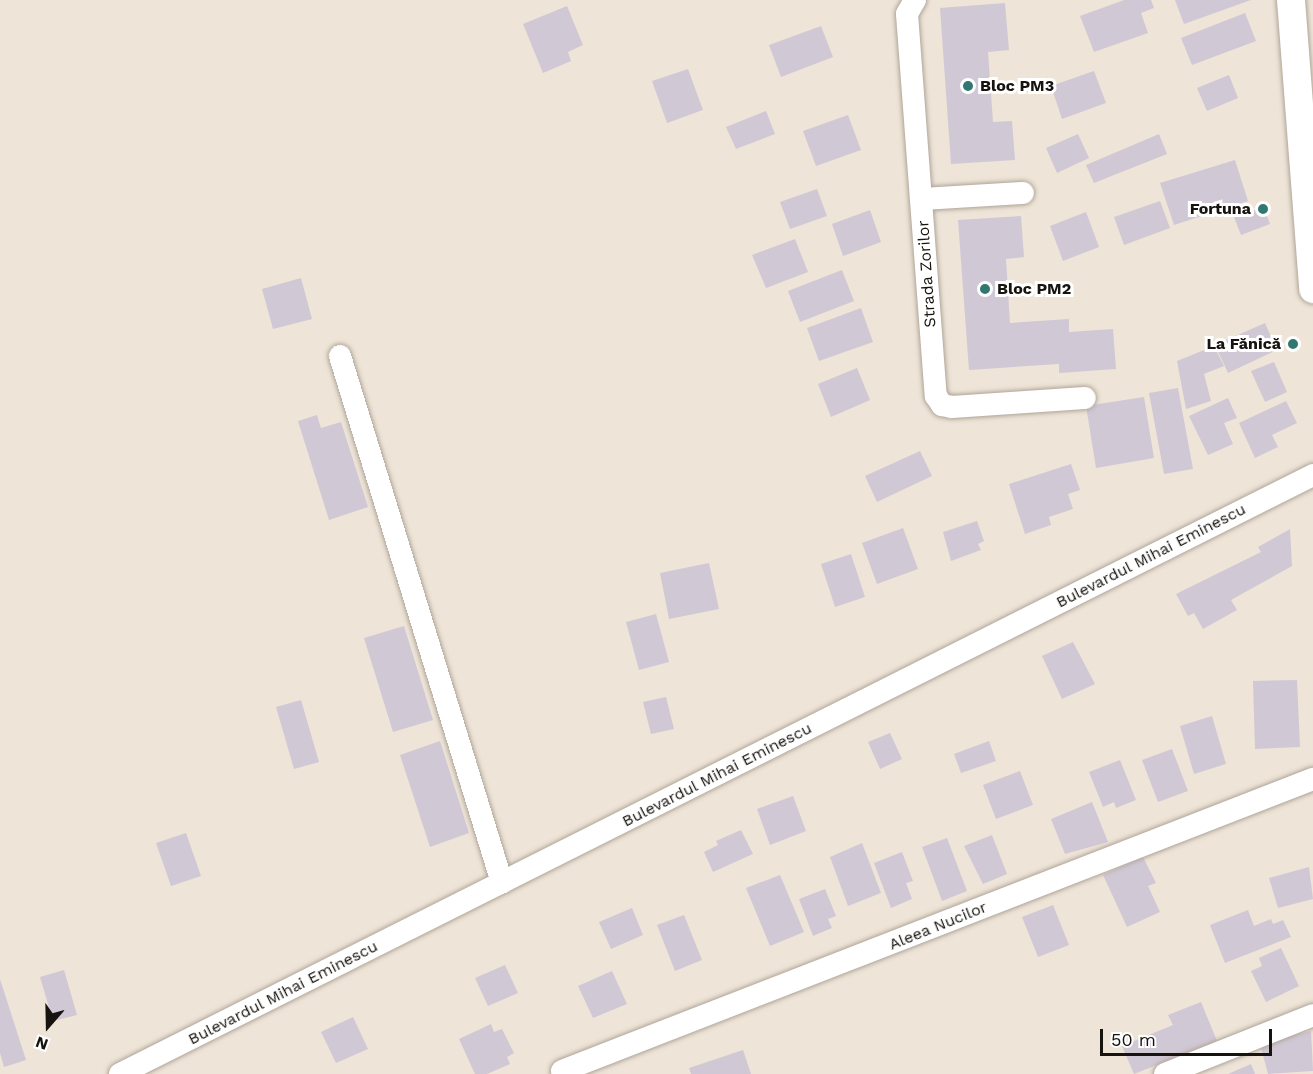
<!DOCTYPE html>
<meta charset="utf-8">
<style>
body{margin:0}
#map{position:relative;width:1313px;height:1074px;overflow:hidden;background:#eee4d7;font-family:"Work Sans",sans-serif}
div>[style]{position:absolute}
.building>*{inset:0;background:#d1c8d6}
.roads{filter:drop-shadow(0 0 2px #afa599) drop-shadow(0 0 2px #afa599)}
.minor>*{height:22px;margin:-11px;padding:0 11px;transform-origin:11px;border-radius:11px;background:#fff}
.major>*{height:28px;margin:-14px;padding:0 14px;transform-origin:14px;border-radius:14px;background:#fff}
.dots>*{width:16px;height:16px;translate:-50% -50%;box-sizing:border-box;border:3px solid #fff;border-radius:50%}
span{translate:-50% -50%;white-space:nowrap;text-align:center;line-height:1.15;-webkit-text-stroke:6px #fff;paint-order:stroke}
.poi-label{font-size:16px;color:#17140f;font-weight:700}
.left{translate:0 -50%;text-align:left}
.right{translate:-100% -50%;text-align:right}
.street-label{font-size:16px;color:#17140f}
.north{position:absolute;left:18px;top:996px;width:60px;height:60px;-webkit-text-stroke:4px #fff;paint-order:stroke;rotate:200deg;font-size:16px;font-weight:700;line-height:24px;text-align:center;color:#17140f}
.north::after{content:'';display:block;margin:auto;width:21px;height:27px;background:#17140f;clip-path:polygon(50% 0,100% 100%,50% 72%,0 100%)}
.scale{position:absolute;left:1100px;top:1029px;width:172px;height:27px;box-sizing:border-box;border:3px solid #17140f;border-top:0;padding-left:8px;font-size:18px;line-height:21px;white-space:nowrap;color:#17140f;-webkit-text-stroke:4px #fff;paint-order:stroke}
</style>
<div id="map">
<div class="building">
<i style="clip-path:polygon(1124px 0,1151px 0,1154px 8px,1141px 13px,1148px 33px,1094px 52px,1080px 16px)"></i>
<i style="clip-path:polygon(1175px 0,1251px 0,1184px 24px)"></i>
<i style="clip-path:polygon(1005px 3px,1009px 50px,988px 52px,993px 122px,1012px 121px,1015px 160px,951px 164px,940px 8px)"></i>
<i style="clip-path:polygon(567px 6px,583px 45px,568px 52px,571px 61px,543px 73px,523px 24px)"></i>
<i style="clip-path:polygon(1245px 13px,1256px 41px,1192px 65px,1181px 38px)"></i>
<i style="clip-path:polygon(821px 26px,833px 57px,781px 77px,769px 45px)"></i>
<i style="clip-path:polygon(688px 69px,703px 110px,667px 123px,652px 81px)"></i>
<i style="clip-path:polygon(1094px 71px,1106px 103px,1062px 119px,1051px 86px)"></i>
<i style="clip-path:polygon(1229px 75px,1238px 98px,1207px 111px,1197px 88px)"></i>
<i style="clip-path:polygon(766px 111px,775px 134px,736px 149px,726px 127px)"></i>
<i style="clip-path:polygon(848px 115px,861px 150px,816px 166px,803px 131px)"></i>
<i style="clip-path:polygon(1078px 134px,1089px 158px,1057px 173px,1046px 148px)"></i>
<i style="clip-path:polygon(1159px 134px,1167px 154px,1094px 183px,1086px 165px)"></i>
<i style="clip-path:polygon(1235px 160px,1248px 201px,1174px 225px,1160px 183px)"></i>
<i style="clip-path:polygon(817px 189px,827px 216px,790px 229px,780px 202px)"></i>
<i style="clip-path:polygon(1160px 201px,1170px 228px,1124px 245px,1114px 217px)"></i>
<i style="clip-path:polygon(1263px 206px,1270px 224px,1241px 235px,1234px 217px)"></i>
<i style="clip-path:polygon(870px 210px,881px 242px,843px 256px,832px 224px)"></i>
<i style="clip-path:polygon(1086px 212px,1099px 247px,1063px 261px,1050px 226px)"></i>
<i style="clip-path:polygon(1021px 216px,1024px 257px,1006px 259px,1010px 323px,1069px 319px,1069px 332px,1113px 329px,1116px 369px,1059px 373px,1059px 364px,969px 370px,958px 220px)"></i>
<i style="clip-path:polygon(795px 239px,808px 272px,766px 288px,752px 255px)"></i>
<i style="clip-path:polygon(842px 270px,854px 301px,800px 322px,788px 291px)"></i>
<i style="clip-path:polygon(301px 278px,312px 319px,273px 329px,262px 289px)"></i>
<i style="clip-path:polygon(861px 308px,873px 342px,819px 361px,807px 328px)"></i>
<i style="clip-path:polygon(1265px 323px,1277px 350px,1228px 373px,1215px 345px)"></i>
<i style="clip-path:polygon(1214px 346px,1224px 366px,1204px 374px,1211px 401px,1186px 409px,1177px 361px)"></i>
<i style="clip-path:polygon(1274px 362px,1287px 392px,1265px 402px,1251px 371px)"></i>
<i style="clip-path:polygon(857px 368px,870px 400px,831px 417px,818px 384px)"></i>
<i style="clip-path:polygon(1178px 388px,1193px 469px,1164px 474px,1149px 393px)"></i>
<i style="clip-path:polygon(1144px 397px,1154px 458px,1096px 468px,1086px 406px)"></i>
<i style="clip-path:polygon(1228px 398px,1237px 418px,1224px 423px,1233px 444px,1208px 455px,1189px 416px)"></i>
<i style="clip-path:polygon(1286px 401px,1297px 423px,1272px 435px,1278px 447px,1255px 458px,1239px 423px)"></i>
<i style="clip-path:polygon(317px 415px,321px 428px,341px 422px,368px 507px,329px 520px,298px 421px)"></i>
<i style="clip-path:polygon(920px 451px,932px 476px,877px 502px,865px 476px)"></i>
<i style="clip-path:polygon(1071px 464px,1080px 490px,1068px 494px,1073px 509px,1049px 517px,1051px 525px,1025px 534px,1009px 484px)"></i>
<i style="clip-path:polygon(977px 521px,984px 541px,978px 544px,981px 550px,951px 561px,943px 532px)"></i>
<i style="clip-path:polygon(903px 528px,918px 569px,877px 584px,862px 543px)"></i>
<i style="clip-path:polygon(1290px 529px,1292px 566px,1231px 600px,1237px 610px,1203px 629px,1194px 613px,1188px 616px,1176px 594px,1261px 552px,1258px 547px)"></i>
<i style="clip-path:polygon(851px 554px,865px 597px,835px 607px,821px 564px)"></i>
<i style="clip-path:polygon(709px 563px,719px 609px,669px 619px,660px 573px)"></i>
<i style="clip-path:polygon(656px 614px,669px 662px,639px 670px,626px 622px)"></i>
<i style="clip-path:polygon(404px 626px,433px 720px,393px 732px,364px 638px)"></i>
<i style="clip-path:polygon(1073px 642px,1095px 684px,1062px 699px,1042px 656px)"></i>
<i style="clip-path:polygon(1297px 680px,1300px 747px,1255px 749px,1253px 681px)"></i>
<i style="clip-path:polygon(666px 697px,674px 729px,651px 734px,643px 702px)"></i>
<i style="clip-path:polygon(301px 700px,319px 762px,294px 769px,276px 707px)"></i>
<i style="clip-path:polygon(1212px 716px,1226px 764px,1194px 774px,1180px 726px)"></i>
<i style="clip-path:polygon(890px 733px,902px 759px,880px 769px,868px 742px)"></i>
<i style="clip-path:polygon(440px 741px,469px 833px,430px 847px,400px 755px)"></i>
<i style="clip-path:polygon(989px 741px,996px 761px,961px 773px,954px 754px)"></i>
<i style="clip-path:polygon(1172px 749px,1188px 791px,1158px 802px,1142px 760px)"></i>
<i style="clip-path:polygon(1120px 760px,1136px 800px,1116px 808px,1114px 802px,1103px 807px,1089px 772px)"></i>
<i style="clip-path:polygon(1020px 771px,1033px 805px,996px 819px,983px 785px)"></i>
<i style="clip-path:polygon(793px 796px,806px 831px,770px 845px,757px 809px)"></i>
<i style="clip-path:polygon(1092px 802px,1108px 842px,1065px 854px,1051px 819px)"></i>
<i style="clip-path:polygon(741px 830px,753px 854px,713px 872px,704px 852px,718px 845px,716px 841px)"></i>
<i style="clip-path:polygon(186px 833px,201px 876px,171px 886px,156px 843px)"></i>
<i style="clip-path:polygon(992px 835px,1007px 874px,983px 884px,964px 846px)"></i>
<i style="clip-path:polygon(947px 838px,967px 891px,942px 901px,922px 847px)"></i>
<i style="clip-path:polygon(862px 843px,881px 893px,848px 906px,830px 857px)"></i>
<i style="clip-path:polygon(902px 852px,913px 881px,906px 883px,912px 899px,891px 908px,874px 863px)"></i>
<i style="clip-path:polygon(1143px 857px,1156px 883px,1148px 886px,1160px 912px,1127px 927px,1103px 875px)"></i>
<i style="clip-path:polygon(1309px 867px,1313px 899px,1278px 908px,1269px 878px)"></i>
<i style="clip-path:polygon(780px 875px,804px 932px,770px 946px,746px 888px)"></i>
<i style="clip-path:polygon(825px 889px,836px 916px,828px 919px,832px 928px,813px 936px,799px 899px)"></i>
<i style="clip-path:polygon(1053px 905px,1069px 945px,1038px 957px,1022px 917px)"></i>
<i style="clip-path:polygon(632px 908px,643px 935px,611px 949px,599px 922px)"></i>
<i style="clip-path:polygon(1248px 910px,1254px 926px,1271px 919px,1273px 924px,1283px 920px,1291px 937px,1225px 963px,1210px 925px)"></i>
<i style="clip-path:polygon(684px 915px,702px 960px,675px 971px,657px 925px)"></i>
<i style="clip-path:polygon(1281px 948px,1299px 986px,1266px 1002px,1251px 971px,1262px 966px,1259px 958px)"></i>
<i style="clip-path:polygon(505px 965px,518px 993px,488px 1006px,475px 978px)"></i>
<i style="clip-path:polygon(64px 970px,77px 1015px,53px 1021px,40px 977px)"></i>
<i style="clip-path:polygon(612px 971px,627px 1004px,593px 1018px,578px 986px)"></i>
<i style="clip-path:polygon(0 979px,26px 1060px,4px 1067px,0 1053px)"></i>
<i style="clip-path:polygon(1201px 1002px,1217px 1041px,1134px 1074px,1122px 1046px,1173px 1025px,1168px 1015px)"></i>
<i style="clip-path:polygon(353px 1017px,368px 1049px,336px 1063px,321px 1032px)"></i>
<i style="clip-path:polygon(491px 1024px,494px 1032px,502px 1029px,514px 1053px,507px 1057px,510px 1064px,487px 1074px,475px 1074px,459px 1039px)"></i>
<i style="clip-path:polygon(1311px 1031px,1313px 1071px,1268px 1074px,1260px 1044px)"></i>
<i style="clip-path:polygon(743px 1050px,751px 1074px,691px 1074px,689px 1068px)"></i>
<i style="clip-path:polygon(1251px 1064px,1255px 1074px,1228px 1074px)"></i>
</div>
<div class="roads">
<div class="minor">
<i style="left:915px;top:0;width:16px;rotate:120deg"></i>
<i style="left:907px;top:14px;width:383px;rotate:85.7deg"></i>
<i style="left:936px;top:396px;width:11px;rotate:56deg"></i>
<i style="left:942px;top:405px;width:10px;rotate:11deg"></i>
<i style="left:952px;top:407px;width:133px;rotate:-3.9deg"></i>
<i style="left:921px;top:199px;width:102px;rotate:-3.4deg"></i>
<i style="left:340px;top:356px;width:551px;rotate:72.91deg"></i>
<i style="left:562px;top:1071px;width:806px;rotate:-21.25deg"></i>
<i style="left:120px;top:1074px;width:1335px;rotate:-26.66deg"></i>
<i style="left:1165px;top:1074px;width:159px;rotate:-21.7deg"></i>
</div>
<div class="major">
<i style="left:1291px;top:0;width:290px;rotate:85.6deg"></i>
</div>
</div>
<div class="dots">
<i style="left:968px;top:86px;background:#317870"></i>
<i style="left:1263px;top:209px;background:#317870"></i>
<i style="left:985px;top:289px;background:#317870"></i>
<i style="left:1293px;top:344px;background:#317870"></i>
</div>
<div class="poi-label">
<span class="left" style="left:980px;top:86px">Bloc PM3</span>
<span class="right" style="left:1251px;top:209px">Fortuna</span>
<span class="left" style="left:997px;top:289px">Bloc PM2</span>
<span class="right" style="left:1281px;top:344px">La Fănică</span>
</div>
<div class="street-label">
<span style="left:927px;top:274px;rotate:-94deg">Strada Zorilor</span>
<span style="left:1151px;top:556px;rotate:-27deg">Bulevardul Mihai Eminescu</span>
<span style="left:717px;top:775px;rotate:-27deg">Bulevardul Mihai Eminescu</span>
<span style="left:938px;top:926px;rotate:-22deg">Aleea Nucilor</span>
<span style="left:283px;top:993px;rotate:-27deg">Bulevardul Mihai Eminescu</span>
</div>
<div class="north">N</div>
<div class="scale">50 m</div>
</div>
